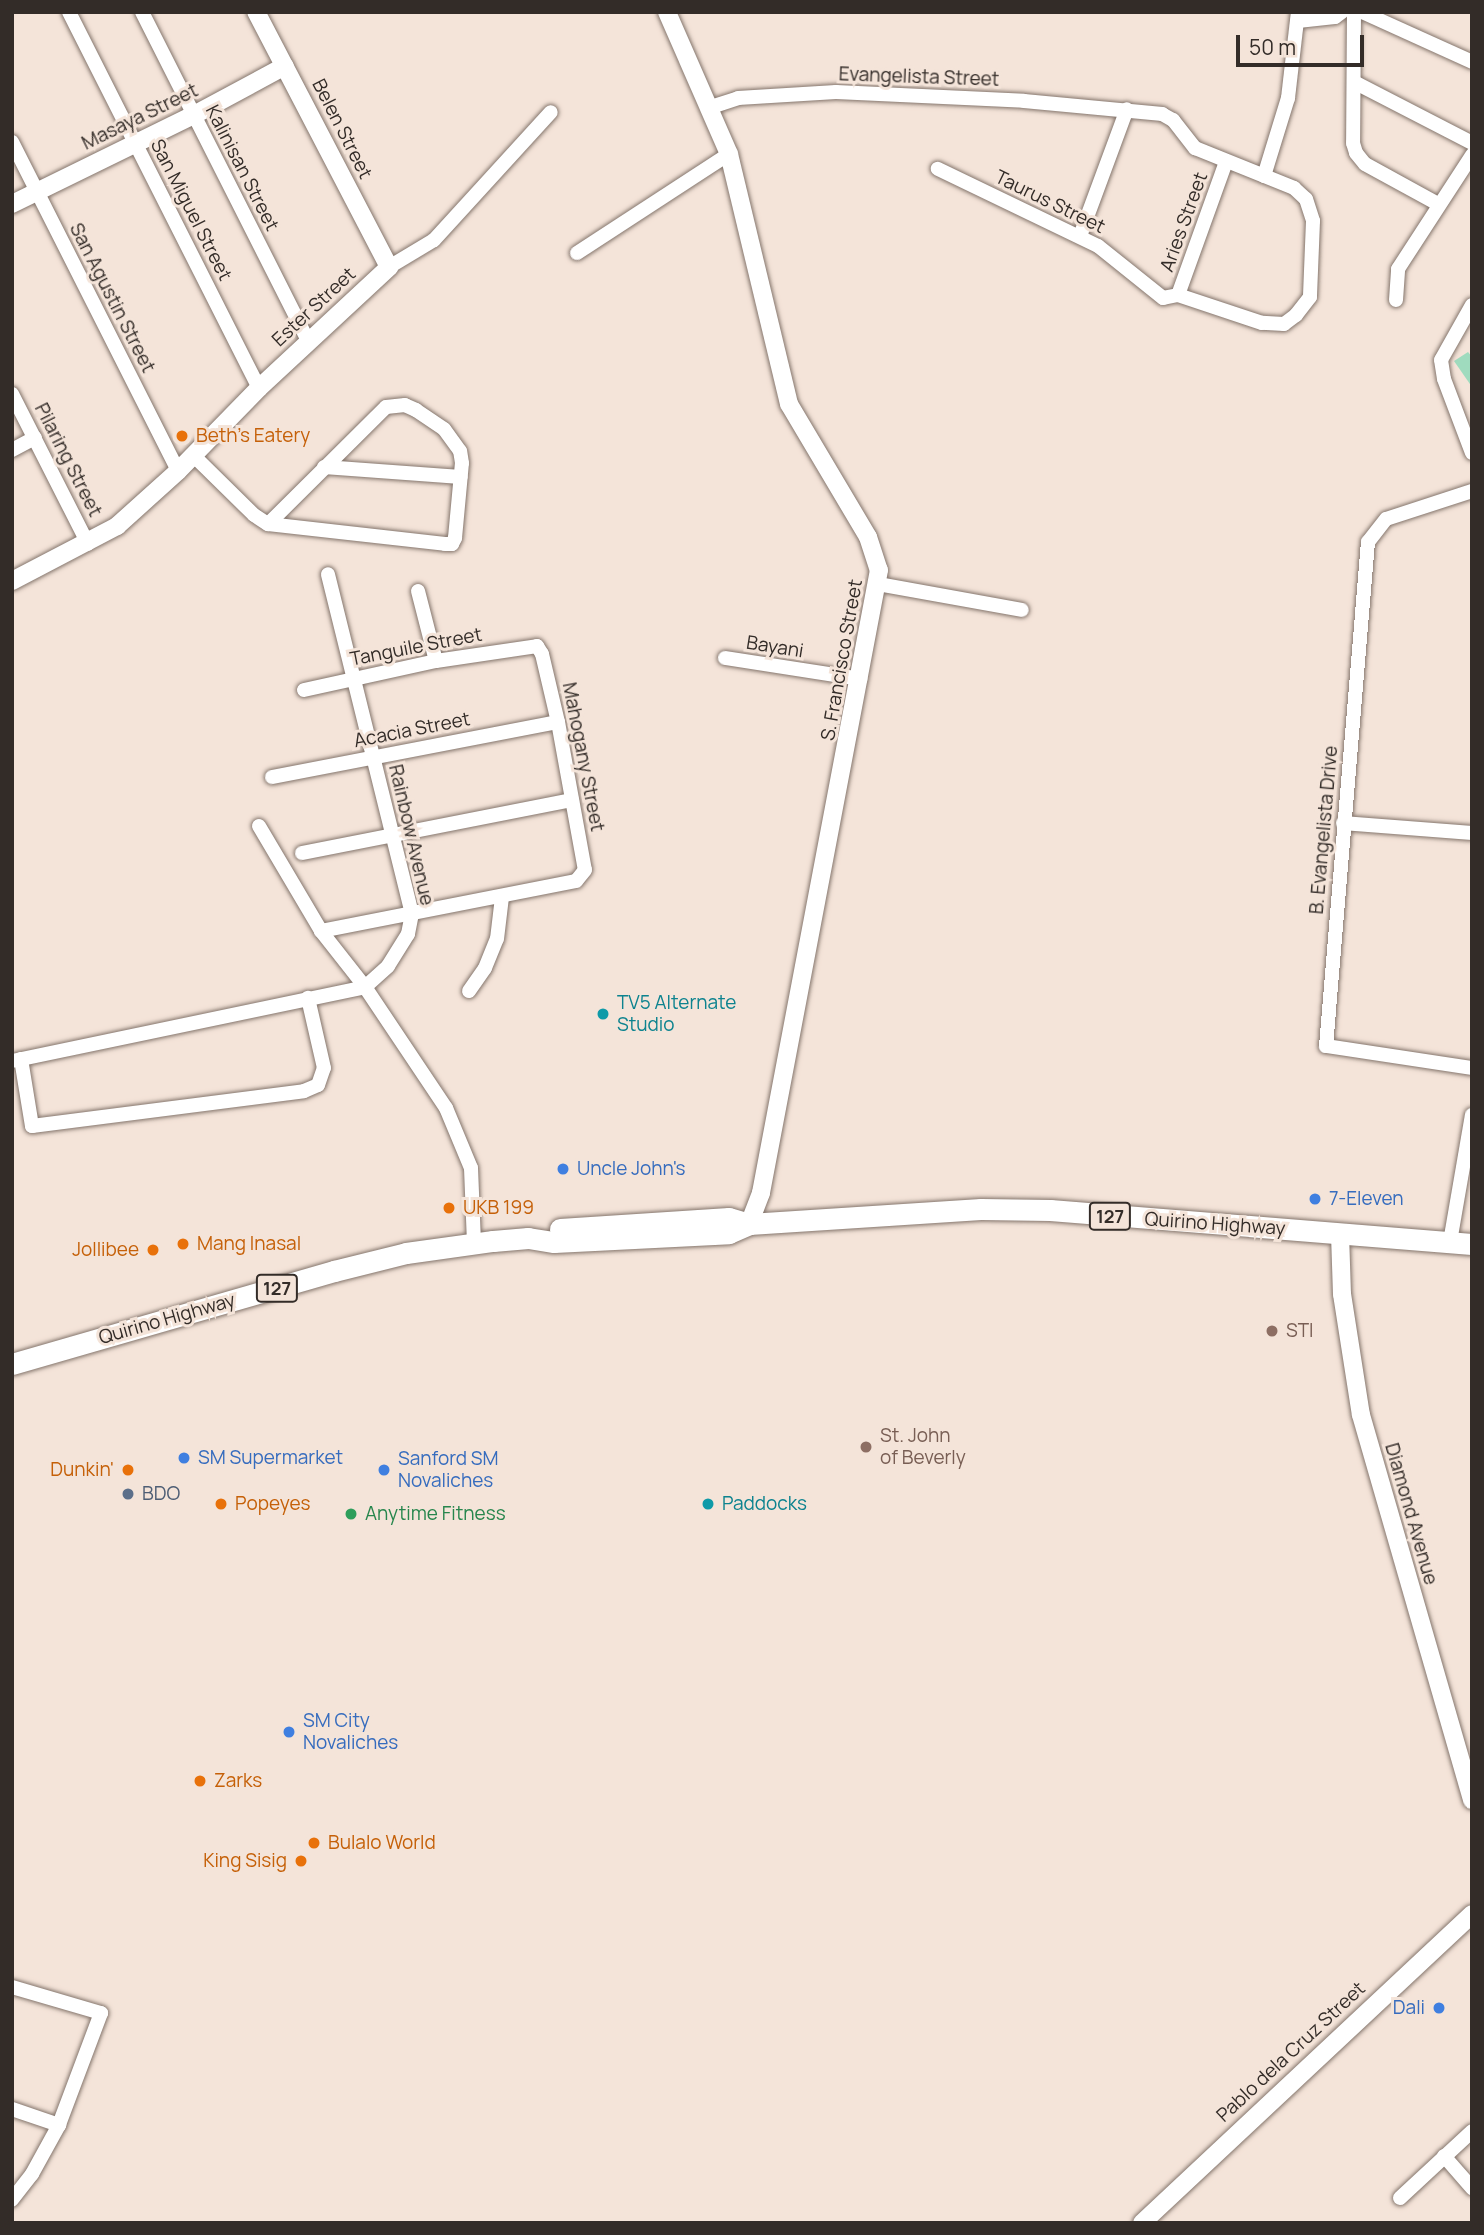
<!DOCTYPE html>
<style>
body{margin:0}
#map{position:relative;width:1484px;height:2235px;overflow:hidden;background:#f4e4d9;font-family:Manrope,sans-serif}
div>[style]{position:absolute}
.green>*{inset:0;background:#9fdbbe}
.roads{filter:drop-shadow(0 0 2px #84756c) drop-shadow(0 0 2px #84756c)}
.minor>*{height:14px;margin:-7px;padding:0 7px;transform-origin:7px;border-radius:7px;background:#fff}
.tertiary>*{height:18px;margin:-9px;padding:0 9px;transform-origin:9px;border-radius:9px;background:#fff}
.primary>*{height:21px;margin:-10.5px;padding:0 10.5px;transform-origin:10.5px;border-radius:10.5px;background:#fff}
.dots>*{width:19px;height:19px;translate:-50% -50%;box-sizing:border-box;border:4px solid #f4e4d9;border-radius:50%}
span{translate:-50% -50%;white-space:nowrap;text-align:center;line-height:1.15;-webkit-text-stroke:6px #f4e4d9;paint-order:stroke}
.shield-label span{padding:2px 5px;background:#f4e4d9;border:2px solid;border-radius:5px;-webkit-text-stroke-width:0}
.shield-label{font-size:18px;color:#332c28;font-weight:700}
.street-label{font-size:19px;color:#332c28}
.food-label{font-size:19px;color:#c56008}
.left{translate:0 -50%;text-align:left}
.right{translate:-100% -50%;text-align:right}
.culture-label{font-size:19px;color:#0d838f}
.shop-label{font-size:19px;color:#366cbe}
.education-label{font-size:19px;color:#785e54}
.service-label{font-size:19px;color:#4e5e75}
.leisure-label{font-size:19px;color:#27864d}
.frame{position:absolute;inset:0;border:14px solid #332c28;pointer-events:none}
.scale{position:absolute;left:1236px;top:35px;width:128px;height:32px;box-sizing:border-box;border:4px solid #332c28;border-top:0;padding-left:9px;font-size:21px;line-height:24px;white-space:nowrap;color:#332c28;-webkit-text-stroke:5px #f4e4d9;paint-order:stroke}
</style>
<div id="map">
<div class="green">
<i style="clip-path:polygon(1468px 352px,1472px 357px,1472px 387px,1454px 361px)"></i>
</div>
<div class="roads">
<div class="minor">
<i style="left:69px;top:12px;width:421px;rotate:63.2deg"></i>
<i style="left:142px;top:12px;width:369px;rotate:63.2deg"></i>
<i style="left:1354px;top:12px;width:131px;rotate:90.4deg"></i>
<i style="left:1353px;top:143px;width:10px;rotate:73deg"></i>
<i style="left:1356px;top:153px;width:14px;rotate:51deg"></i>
<i style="left:1365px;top:164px;width:83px;rotate:28.7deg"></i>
<i style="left:1362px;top:12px;width:121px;rotate:24.4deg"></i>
<i style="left:1298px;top:21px;width:37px;rotate:-6deg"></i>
<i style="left:1335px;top:17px;width:9px;rotate:-36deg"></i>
<i style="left:1354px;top:82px;width:133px;rotate:27.3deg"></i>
<i style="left:711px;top:107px;width:28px;rotate:-18deg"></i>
<i style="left:738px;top:98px;width:98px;rotate:-3.5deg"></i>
<i style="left:836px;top:92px;width:188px;rotate:2.7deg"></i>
<i style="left:1024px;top:101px;width:139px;rotate:5.4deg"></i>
<i style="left:1162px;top:114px;width:13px;rotate:29deg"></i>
<i style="left:1173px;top:120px;width:36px;rotate:52deg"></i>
<i style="left:1195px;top:148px;width:107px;rotate:22deg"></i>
<i style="left:1294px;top:188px;width:16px;rotate:43deg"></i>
<i style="left:1306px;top:199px;width:23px;rotate:72deg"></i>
<i style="left:1313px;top:221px;width:76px;rotate:92.3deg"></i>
<i style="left:1310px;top:297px;width:23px;rotate:128deg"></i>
<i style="left:1296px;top:315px;width:15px;rotate:143deg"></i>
<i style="left:1284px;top:324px;width:22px;rotate:-177deg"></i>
<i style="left:1262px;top:323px;width:89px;rotate:-161.6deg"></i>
<i style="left:1178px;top:295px;width:15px;rotate:169deg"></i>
<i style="left:1163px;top:298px;width:83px;rotate:-141.3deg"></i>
<i style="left:1098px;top:246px;width:178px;rotate:-154.3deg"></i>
<i style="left:12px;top:142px;width:369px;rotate:63.2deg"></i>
<i style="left:1264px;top:176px;width:82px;rotate:-72.9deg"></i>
<i style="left:1288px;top:98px;width:87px;rotate:-83.4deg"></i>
<i style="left:1080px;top:236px;width:135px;rotate:-69.7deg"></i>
<i style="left:577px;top:253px;width:181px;rotate:-33.1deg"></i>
<i style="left:389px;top:267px;width:52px;rotate:-31deg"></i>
<i style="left:434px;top:240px;width:173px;rotate:-47.6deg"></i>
<i style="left:1178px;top:295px;width:141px;rotate:-70.2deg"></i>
<i style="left:1396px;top:300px;width:31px;rotate:-86deg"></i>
<i style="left:1398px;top:269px;width:136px;rotate:-57deg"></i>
<i style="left:1472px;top:305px;width:63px;rotate:119.4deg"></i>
<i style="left:1441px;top:360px;width:19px;rotate:81deg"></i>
<i style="left:1444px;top:379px;width:79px;rotate:69.3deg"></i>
<i style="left:12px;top:394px;width:168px;rotate:63.1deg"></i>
<i style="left:12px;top:450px;width:26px;rotate:-28deg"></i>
<i style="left:194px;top:456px;width:84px;rotate:44.5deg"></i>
<i style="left:254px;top:515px;width:17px;rotate:33deg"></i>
<i style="left:268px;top:524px;width:178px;rotate:6.4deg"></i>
<i style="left:445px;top:544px;width:7px"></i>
<i style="left:452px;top:544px;width:7px;rotate:-63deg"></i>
<i style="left:455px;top:538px;width:75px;rotate:-84.7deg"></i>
<i style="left:462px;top:463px;width:12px;rotate:-99deg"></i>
<i style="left:460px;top:451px;width:27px;rotate:-126deg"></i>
<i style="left:444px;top:429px;width:34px;rotate:-146deg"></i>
<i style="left:416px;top:410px;width:12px;rotate:-156deg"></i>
<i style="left:405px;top:405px;width:19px;rotate:174deg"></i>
<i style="left:386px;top:407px;width:166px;rotate:135.2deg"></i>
<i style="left:324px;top:467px;width:137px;rotate:4.2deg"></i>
<i style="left:1472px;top:491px;width:90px;rotate:162deg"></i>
<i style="left:1386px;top:519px;width:29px;rotate:128deg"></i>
<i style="left:1368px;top:542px;width:506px;rotate:94.76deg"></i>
<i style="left:1326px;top:1046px;width:148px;rotate:8.6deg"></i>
<i style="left:878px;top:584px;width:146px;rotate:10.2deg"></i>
<i style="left:418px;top:591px;width:72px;rotate:75.6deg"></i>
<i style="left:725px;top:658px;width:137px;rotate:8.8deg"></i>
<i style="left:304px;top:690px;width:135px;rotate:-12.4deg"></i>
<i style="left:436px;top:661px;width:102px;rotate:-8.4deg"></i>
<i style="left:537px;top:646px;width:9px;rotate:58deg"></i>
<i style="left:542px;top:654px;width:70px;rotate:76.8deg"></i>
<i style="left:558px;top:722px;width:150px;rotate:79.7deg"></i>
<i style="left:585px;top:870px;width:14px;rotate:129deg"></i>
<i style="left:576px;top:881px;width:260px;rotate:168.9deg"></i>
<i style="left:272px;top:777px;width:291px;rotate:-10.9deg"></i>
<i style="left:1343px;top:823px;width:129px;rotate:4.4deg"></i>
<i style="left:259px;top:826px;width:122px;rotate:59.4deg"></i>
<i style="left:321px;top:931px;width:71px;rotate:51.8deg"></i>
<i style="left:365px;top:987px;width:146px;rotate:56.2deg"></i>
<i style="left:446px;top:1108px;width:65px;rotate:67.4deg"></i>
<i style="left:471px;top:1168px;width:75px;rotate:87.7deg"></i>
<i style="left:302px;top:853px;width:275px;rotate:-11.1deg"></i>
<i style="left:469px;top:991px;width:28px;rotate:-55deg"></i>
<i style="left:485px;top:968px;width:31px;rotate:-68deg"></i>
<i style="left:497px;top:939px;width:42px;rotate:-83.2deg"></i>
<i style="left:21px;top:1059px;width:68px;rotate:80.7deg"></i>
<i style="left:32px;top:1126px;width:274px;rotate:-7.3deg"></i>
<i style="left:304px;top:1091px;width:15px;rotate:-23deg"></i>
<i style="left:318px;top:1085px;width:18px;rotate:-71deg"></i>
<i style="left:324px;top:1068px;width:72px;rotate:-102.9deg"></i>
<i style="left:12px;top:1061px;width:361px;rotate:-11.8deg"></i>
<i style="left:365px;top:987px;width:31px;rotate:-42deg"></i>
<i style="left:388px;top:966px;width:38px;rotate:-58deg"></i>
<i style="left:408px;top:934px;width:20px;rotate:-79deg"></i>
<i style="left:412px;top:914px;width:350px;rotate:-103.9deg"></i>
<i style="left:1450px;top:1242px;width:129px;rotate:-80.2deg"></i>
<i style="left:12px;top:1987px;width:93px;rotate:16.3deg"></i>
<i style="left:101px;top:2013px;width:120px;rotate:110.6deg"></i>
<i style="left:59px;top:2125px;width:56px;rotate:118.9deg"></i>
<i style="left:32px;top:2174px;width:33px;rotate:128deg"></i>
<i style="left:12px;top:2109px;width:50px;rotate:18.8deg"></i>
<i style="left:1444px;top:2156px;width:43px;rotate:48.8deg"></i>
<i style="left:1400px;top:2198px;width:98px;rotate:-42.9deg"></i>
</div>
<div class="tertiary">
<i style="left:667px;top:12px;width:155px;rotate:66.4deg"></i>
<i style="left:729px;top:154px;width:257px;rotate:76.5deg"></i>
<i style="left:789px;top:404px;width:155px;rotate:59.3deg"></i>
<i style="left:868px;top:537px;width:35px;rotate:72deg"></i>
<i style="left:879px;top:570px;width:634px;rotate:100.73deg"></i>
<i style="left:761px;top:1193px;width:33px;rotate:111deg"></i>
<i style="left:12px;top:204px;width:203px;rotate:-26.1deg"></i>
<i style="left:194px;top:115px;width:103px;rotate:-28.3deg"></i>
<i style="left:12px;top:581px;width:119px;rotate:-27.6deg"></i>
<i style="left:117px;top:526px;width:82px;rotate:-42deg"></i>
<i style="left:178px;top:471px;width:116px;rotate:-45.7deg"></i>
<i style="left:259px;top:388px;width:178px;rotate:-42.9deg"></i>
<i style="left:389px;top:267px;width:288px;rotate:-117.5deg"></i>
<i style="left:1340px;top:1234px;width:60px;rotate:88.1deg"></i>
<i style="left:1342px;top:1294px;width:122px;rotate:81.1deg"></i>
<i style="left:1361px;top:1415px;width:401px;rotate:73.9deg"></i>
<i style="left:1142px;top:2223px;width:452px;rotate:-43.1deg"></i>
</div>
<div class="primary">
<i style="left:560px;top:1229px;width:169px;rotate:-3.7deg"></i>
<i style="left:729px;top:1218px;width:21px;rotate:17deg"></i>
<i style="left:12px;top:1364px;width:335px;rotate:-16.1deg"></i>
<i style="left:334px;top:1271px;width:74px;rotate:-14deg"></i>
<i style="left:406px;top:1253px;width:88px;rotate:-7.9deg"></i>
<i style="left:493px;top:1241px;width:35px;rotate:-5deg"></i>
<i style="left:528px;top:1238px;width:26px;rotate:9deg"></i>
<i style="left:554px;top:1242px;width:175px;rotate:-2.9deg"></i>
<i style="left:729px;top:1233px;width:22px;rotate:-24deg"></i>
<i style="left:749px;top:1224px;width:232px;rotate:-3.7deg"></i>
<i style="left:981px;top:1209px;width:69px;rotate:0.8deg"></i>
<i style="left:1050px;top:1210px;width:423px;rotate:4.6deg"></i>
</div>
</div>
<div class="dots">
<i style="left:182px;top:436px;background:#e8710a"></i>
<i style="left:603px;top:1014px;background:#0f9aa8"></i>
<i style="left:563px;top:1169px;background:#3f7fe0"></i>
<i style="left:1315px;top:1199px;background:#3f7fe0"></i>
<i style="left:449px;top:1208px;background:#e8710a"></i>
<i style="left:183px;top:1244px;background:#e8710a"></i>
<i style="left:153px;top:1250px;background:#e8710a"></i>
<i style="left:1272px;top:1331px;background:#8d6e63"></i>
<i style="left:866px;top:1447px;background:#8d6e63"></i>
<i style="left:184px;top:1458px;background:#3f7fe0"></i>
<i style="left:128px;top:1470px;background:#e8710a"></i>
<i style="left:384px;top:1470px;background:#3f7fe0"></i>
<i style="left:128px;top:1494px;background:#5c6f8a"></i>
<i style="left:221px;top:1504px;background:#e8710a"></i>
<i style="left:708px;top:1504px;background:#0f9aa8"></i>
<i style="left:351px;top:1514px;background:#2e9e5b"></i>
<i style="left:289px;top:1732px;background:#3f7fe0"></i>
<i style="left:200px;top:1781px;background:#e8710a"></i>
<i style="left:314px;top:1843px;background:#e8710a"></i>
<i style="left:301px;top:1861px;background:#e8710a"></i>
<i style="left:1439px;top:2008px;background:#3f7fe0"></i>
</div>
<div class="shield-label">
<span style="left:1110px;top:1216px">127</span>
<span style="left:277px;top:1288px">127</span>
</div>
<div class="street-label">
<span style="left:919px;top:77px;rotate:2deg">Evangelista Street</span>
<span style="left:140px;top:117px;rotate:-26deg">Masaya Street</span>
<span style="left:342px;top:129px;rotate:63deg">Belen Street</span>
<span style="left:242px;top:168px;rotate:63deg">Kalinisan Street</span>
<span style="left:1050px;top:202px;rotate:26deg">Taurus Street</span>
<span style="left:191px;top:210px;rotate:63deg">San Miguel Street</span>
<span style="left:1184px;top:222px;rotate:-70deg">Aries Street</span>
<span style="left:112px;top:298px;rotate:63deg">San Agustin Street</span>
<span style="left:314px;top:307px;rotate:-43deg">Ester Street</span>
<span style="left:68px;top:460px;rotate:63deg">Pilaring Street</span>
<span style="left:416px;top:647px;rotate:-11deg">Tanguile Street</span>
<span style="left:775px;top:647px;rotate:9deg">Bayani</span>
<span style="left:842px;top:660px;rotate:-80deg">S. Francisco Street</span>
<span style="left:412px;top:730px;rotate:-11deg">Acacia Street</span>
<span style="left:583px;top:757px;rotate:79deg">Mahogany Street</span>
<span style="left:1324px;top:830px;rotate:-85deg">B. Evangelista Drive</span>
<span style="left:411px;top:835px;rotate:77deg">Rainbow Avenue</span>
<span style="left:1215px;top:1224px;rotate:4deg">Quirino Highway</span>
<span style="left:167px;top:1319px;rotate:-16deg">Quirino Highway</span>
<span style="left:1411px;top:1514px;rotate:74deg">Diamond Avenue</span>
<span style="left:1291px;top:2052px;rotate:-43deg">Pablo dela Cruz Street</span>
</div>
<div class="food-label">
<span class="left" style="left:196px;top:436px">Beth's Eatery</span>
<span class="left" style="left:463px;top:1208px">UKB 199</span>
<span class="left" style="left:197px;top:1244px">Mang Inasal</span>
<span class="right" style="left:139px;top:1250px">Jollibee</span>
<span class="right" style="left:114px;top:1470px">Dunkin'</span>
<span class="left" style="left:235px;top:1504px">Popeyes</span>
<span class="left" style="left:214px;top:1781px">Zarks</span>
<span class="left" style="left:328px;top:1843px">Bulalo World</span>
<span class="right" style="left:287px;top:1861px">King Sisig</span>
</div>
<div class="culture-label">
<span class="left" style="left:617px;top:1014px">TV5 Alternate<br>Studio</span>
<span class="left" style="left:722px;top:1504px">Paddocks</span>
</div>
<div class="shop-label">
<span class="left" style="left:577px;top:1169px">Uncle John's</span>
<span class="left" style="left:1329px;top:1199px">7-Eleven</span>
<span class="left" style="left:198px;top:1458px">SM Supermarket</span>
<span class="left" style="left:398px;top:1470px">Sanford SM<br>Novaliches</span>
<span class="left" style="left:303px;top:1732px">SM City<br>Novaliches</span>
<span class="right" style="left:1425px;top:2008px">Dali</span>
</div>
<div class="education-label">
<span class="left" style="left:1286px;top:1331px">STI</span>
<span class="left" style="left:880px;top:1447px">St. John<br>of Beverly</span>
</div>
<div class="service-label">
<span class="left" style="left:142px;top:1494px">BDO</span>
</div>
<div class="leisure-label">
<span class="left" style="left:365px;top:1514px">Anytime Fitness</span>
</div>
<div class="frame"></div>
<div class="scale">50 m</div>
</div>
